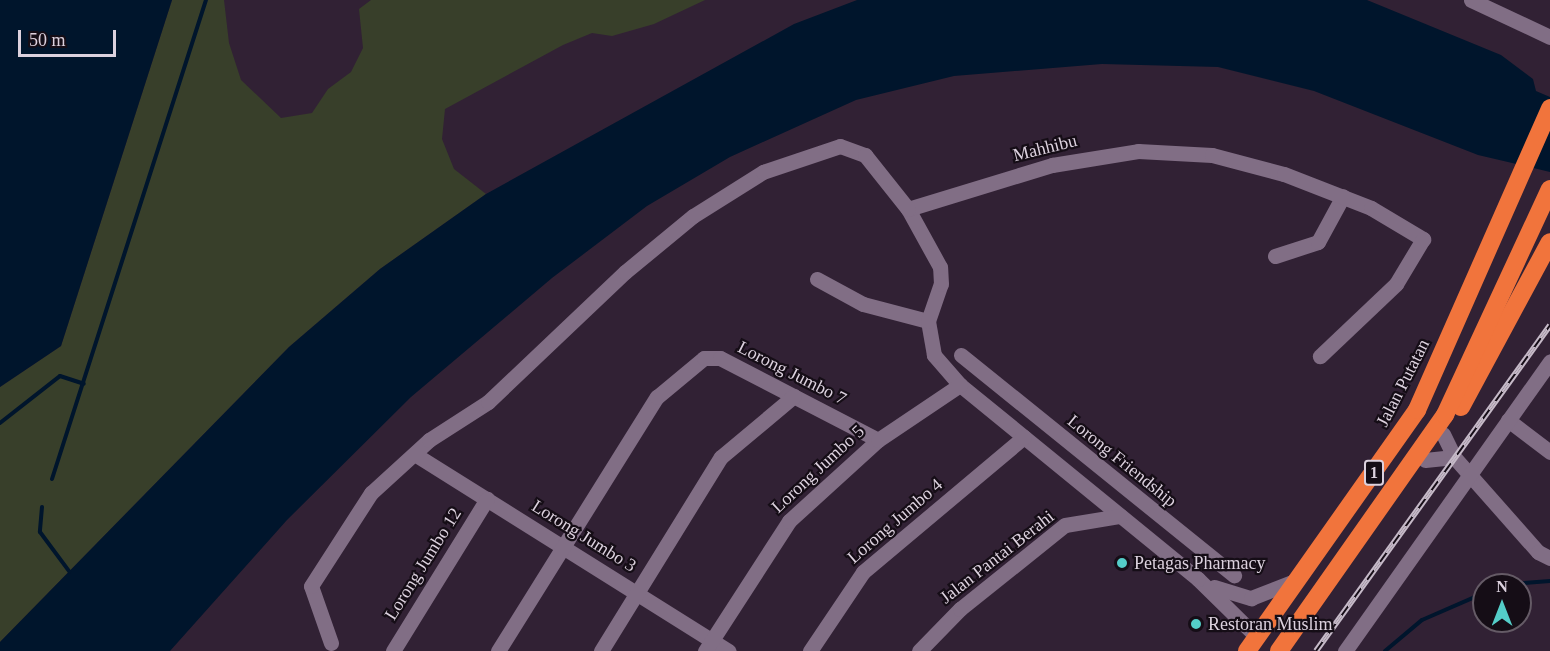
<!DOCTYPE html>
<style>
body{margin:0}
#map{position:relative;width:1550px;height:651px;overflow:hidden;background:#312134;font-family:Georgia,serif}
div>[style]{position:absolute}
.green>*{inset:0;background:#383f2a}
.water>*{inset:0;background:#00152c}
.stream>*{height:4px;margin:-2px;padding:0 2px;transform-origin:2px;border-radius:2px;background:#00152c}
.street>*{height:15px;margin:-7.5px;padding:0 7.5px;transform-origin:7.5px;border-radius:7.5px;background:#816e85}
.highway>*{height:18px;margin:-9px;padding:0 9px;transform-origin:9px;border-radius:9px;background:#f1743c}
.rail>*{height:6px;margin-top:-3px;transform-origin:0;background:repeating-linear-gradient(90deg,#150d16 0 11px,#c6bac8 0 22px);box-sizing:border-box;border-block:2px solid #c6bac8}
.dots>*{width:16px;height:16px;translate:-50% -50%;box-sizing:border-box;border:3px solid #150d16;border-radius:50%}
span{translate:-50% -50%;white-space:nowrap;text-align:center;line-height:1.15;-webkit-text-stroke:4.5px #150d16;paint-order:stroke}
.shield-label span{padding:2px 4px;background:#150d16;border:2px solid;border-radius:4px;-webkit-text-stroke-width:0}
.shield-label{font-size:16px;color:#dcd1de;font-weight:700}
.street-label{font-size:18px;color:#dcd1de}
.poi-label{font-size:18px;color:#dcd1de}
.left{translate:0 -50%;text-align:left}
.north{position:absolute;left:1472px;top:573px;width:60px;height:60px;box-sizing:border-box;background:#150d16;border:2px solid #655b66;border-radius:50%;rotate:0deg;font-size:16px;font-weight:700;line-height:24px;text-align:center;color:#dcd1de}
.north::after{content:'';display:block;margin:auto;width:21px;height:27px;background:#54cdc8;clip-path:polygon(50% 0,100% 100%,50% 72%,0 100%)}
.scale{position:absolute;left:18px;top:30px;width:98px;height:27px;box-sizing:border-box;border:3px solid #dcd1de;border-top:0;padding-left:8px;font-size:18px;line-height:21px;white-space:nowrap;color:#dcd1de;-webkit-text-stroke:4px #150d16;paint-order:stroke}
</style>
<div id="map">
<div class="green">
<i style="clip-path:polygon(172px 0,224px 0,229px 43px,241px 80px,281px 118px,312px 113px,328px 89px,351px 72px,363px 48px,359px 9px,371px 0,705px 0,654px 24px,612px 36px,592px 33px,563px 45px,445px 109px,442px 139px,454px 169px,486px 194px,380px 269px,289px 347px,0 642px,0 387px,61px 346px)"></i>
</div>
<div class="water">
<i style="clip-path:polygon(0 0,172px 0,61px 346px,0 387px)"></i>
<i style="clip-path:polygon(857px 0,1367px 0,1501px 55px,1533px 79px,1536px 91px,1550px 97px,1550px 172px,1478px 155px,1314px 91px,1218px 67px,1102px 64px,954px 76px,856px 100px,730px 157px,647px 206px,552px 278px,411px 397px,287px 520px,170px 651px,0 651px,0 642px,289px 347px,380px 269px,486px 194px,794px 24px)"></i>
</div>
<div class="stream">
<i style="left:0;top:423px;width:76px;rotate:-38.1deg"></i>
<i style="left:60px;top:376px;width:25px;rotate:18deg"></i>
<i style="left:52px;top:479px;width:503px;rotate:-72.18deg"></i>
<i style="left:42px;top:507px;width:25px;rotate:95deg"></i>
<i style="left:40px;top:532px;width:49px;rotate:53.4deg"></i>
<i style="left:1501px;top:585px;width:49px;rotate:-4.7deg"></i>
<i style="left:1385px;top:651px;width:48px;rotate:-40deg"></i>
<i style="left:1422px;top:620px;width:68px;rotate:-23.5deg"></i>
</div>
<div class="street">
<i style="left:1471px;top:0;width:87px;rotate:25.1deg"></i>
<i style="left:1275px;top:256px;width:45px;rotate:-18deg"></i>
<i style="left:1318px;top:242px;width:52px;rotate:-61.5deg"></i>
<i style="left:817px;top:279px;width:52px;rotate:28.5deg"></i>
<i style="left:863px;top:304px;width:67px;rotate:14.7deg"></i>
<i style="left:961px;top:355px;width:351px;rotate:38.9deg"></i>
<i style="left:1508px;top:420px;width:53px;rotate:37.3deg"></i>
<i style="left:1443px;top:434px;width:25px;rotate:64deg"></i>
<i style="left:1454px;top:457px;width:127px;rotate:48.5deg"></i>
<i style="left:1538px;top:552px;width:13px;rotate:27deg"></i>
<i style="left:416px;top:455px;width:369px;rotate:32.1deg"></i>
<i style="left:1425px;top:460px;width:29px;rotate:-6deg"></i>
<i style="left:1214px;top:587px;width:39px;rotate:17deg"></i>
<i style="left:1251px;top:598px;width:49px;rotate:-21.4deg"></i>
<i style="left:1257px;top:637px;width:83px;rotate:-135.5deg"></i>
<i style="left:1198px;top:579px;width:307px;rotate:-140.8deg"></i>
<i style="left:960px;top:385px;width:40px;rotate:-131deg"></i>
<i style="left:934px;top:355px;width:35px;rotate:-100deg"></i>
<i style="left:928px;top:321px;width:39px;rotate:-71deg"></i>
<i style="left:941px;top:284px;width:17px;rotate:-93deg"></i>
<i style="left:940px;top:267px;width:66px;rotate:-118.9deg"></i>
<i style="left:908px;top:209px;width:151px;rotate:-17deg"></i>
<i style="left:1052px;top:165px;width:87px;rotate:-9.2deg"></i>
<i style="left:1138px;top:151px;width:74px;rotate:3.1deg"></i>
<i style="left:1212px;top:155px;width:74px;rotate:14.8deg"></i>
<i style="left:1284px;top:174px;width:93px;rotate:21.3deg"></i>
<i style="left:1371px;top:208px;width:61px;rotate:30.8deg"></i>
<i style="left:1423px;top:239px;width:52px;rotate:121deg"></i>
<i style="left:1396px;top:284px;width:105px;rotate:136.5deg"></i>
<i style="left:331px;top:643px;width:60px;rotate:-109.3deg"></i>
<i style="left:311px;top:586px;width:111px;rotate:-57.2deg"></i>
<i style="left:371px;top:493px;width:79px;rotate:-42.4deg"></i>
<i style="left:429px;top:440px;width:70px;rotate:-32.8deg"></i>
<i style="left:488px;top:402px;width:189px;rotate:-43.5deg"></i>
<i style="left:625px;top:272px;width:88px;rotate:-39.5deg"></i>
<i style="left:693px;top:216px;width:83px;rotate:-32.2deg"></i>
<i style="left:763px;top:172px;width:81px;rotate:-18.7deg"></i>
<i style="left:840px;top:146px;width:27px;rotate:20deg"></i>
<i style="left:865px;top:155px;width:69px;rotate:51.5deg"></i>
<i style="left:393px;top:651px;width:179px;rotate:-58.3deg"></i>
<i style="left:498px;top:651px;width:300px;rotate:-58deg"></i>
<i style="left:657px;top:397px;width:61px;rotate:-39.7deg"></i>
<i style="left:704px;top:358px;width:16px"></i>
<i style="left:720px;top:358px;width:178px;rotate:27.4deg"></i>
<i style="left:601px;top:651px;width:228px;rotate:-58.3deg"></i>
<i style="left:721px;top:457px;width:95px;rotate:-39.9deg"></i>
<i style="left:705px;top:651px;width:155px;rotate:-57.1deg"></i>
<i style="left:789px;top:521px;width:120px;rotate:-42.3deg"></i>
<i style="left:878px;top:440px;width:99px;rotate:-33.9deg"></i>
<i style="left:810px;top:651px;width:95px;rotate:-56.1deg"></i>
<i style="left:863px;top:572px;width:210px;rotate:-40deg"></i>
<i style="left:919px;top:651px;width:59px;rotate:-45.7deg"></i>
<i style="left:960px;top:609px;width:134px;rotate:-38.7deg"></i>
<i style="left:1065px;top:525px;width:56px;rotate:-9.3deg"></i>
<i style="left:1345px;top:651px;width:355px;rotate:-54.7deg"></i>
</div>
<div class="highway">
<i style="left:1461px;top:407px;width:187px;rotate:-61.7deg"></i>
<i style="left:1247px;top:651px;width:295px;rotate:-54.8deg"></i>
<i style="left:1417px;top:410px;width:330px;rotate:-66.2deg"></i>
<i style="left:1279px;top:651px;width:289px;rotate:-54.9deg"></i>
<i style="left:1445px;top:415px;width:249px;rotate:-65.1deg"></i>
</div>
<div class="rail">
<i style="left:1316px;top:651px;width:401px;rotate:-54.3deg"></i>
</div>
<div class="dots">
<i style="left:1122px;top:563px;background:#54cdc8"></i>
<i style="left:1196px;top:624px;background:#54cdc8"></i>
</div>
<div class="shield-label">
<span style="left:1374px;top:473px">1</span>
</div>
<div class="street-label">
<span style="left:1045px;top:148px;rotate:-14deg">Mahhibu</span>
<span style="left:792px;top:373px;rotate:27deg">Lorong Jumbo 7</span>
<span style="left:1403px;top:383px;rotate:-63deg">Jalan Putatan</span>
<span style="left:1122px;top:461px;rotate:39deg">Lorong Friendship</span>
<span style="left:818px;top:469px;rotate:-43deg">Lorong Jumbo 5</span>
<span style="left:895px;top:521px;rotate:-41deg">Lorong Jumbo 4</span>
<span style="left:584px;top:536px;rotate:32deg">Lorong Jumbo 3</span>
<span style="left:997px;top:557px;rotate:-38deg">Jalan Pantai Berahi</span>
<span style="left:423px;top:564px;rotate:-58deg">Lorong Jumbo 12</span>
</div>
<div class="poi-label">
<span class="left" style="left:1134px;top:563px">Petagas Pharmacy</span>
<span class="left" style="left:1208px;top:624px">Restoran Muslim</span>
</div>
<div class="north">N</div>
<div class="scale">50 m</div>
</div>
